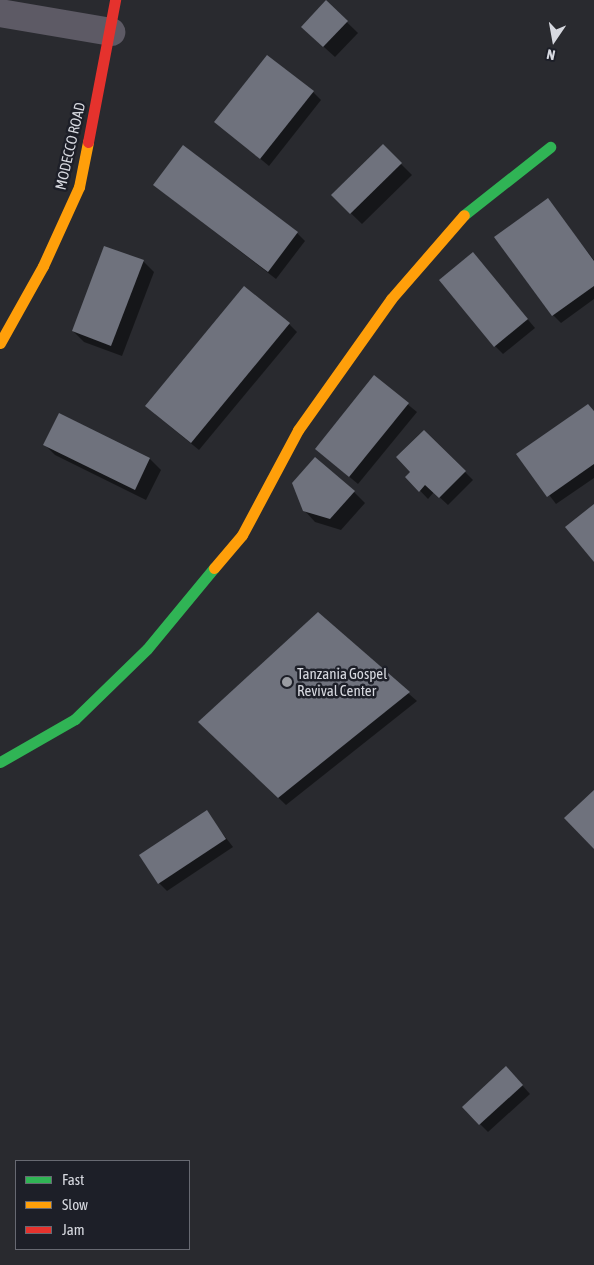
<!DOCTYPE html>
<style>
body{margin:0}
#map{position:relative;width:594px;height:1265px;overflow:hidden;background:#292a2f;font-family:"Asap Condensed",sans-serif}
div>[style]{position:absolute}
.shadow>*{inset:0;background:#0007}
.building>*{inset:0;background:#6f727d}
.street>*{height:28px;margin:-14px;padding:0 14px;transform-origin:14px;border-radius:14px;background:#5d5a65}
.fast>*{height:11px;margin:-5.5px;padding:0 5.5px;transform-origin:5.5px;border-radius:5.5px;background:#30b455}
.slow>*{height:11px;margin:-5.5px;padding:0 5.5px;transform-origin:5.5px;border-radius:5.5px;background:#ff9f0a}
.jam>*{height:11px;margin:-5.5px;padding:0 5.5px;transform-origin:5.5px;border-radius:5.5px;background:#e5322d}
.dots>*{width:14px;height:14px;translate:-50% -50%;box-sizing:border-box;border:2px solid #1d1f28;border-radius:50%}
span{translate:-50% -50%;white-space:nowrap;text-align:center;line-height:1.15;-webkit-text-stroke:5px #1d1f28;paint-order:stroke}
.street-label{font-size:15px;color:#d7d9e0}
.poi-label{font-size:15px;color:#d7d9e0}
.left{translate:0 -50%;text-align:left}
.legend{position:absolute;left:15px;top:1160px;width:175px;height:90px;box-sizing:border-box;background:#1d1f28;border:1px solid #676972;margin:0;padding:6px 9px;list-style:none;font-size:15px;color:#d7d9e0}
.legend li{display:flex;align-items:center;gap:10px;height:25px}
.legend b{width:25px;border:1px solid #676972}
.north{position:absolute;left:529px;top:15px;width:50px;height:50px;-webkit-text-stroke:4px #1d1f28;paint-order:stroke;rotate:192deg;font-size:14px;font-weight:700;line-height:20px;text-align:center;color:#d7d9e0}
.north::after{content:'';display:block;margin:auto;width:18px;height:22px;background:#d7d9e0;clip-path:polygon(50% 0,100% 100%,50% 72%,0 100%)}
</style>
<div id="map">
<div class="shadow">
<i style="clip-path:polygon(326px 2px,358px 33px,335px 57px,314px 38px)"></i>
<i style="clip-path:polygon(313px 92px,321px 100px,269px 166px,216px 122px)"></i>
<i style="clip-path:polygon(383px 146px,412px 175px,362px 224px,333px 196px)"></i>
<i style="clip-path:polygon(154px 185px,297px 233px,305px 241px,276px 279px)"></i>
<i style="clip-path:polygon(547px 200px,594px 260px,594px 299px,561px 323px,553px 315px)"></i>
<i style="clip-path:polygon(473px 254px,535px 328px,503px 354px,495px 346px)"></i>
<i style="clip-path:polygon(143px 261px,154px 272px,122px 356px,84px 342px,73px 331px)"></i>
<i style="clip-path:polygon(289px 324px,297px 332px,199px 450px,155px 414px)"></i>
<i style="clip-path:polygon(374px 377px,417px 412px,358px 484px,316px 449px)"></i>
<i style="clip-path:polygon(588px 405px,594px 411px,594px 478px,556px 504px,518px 454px)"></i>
<i style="clip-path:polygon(59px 414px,150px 459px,161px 470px,146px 500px,55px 455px,44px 444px)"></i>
<i style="clip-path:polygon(424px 431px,473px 480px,448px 505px,434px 492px,428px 499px,407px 477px,412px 472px)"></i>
<i style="clip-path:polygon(354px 492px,365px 503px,341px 530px,315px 522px,304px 510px)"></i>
<i style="clip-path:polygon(318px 614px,417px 701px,286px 805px,207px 730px)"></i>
<i style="clip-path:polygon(206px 812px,233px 847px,167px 891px,159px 883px)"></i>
<i style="clip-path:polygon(514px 1076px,530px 1094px,488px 1132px,480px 1124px)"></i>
</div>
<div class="building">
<i style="clip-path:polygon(326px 0,348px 21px,323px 47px,301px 27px)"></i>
<i style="clip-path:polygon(267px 55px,314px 91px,260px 159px,214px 122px)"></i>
<i style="clip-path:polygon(383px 144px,402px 163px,350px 214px,331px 195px)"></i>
<i style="clip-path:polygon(183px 145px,298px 232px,268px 272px,153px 185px)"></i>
<i style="clip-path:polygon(548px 198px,594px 261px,594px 286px,552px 316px,494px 237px)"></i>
<i style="clip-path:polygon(104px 246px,144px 260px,111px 346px,72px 331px)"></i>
<i style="clip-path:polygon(473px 252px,528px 319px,494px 347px,439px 280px)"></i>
<i style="clip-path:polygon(244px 286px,290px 323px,191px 443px,145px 406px)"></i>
<i style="clip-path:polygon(374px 375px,409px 403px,349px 477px,315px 449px)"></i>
<i style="clip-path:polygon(588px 404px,594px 411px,594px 464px,547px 497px,516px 454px)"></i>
<i style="clip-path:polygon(59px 413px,150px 458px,135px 490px,43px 445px)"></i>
<i style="clip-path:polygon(424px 430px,466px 471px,439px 498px,425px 485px,419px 492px,405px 477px,410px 472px,396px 457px)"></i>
<i style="clip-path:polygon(315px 457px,355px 491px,330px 519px,303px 511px,292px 483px)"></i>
<i style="clip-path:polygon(594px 504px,594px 562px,565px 527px)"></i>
<i style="clip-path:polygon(318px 612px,410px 692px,278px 798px,198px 722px)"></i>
<i style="clip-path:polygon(594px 790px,594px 849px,564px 818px)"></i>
<i style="clip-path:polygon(207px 810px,226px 839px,158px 884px,139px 855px)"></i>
<i style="clip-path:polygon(506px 1066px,523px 1085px,479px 1125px,462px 1107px)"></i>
</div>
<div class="street">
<i style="left:0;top:13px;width:113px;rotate:9.7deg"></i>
</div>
<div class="fast">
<i style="left:464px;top:215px;width:110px;rotate:-38.3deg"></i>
<i style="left:0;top:762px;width:86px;rotate:-29.8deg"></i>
<i style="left:75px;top:719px;width:100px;rotate:-44.2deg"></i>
<i style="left:147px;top:649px;width:105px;rotate:-50.4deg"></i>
</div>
<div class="slow">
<i style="left:0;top:343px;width:88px;rotate:-60.8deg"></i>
<i style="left:43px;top:266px;width:87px;rotate:-65.5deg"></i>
<i style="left:79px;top:187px;width:46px;rotate:-78.7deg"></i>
<i style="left:214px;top:568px;width:43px;rotate:-49.7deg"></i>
<i style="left:242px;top:535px;width:119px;rotate:-61.9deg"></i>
<i style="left:298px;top:430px;width:161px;rotate:-54.6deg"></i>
<i style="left:391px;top:299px;width:111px;rotate:-49deg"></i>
</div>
<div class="jam">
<i style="left:88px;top:142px;width:145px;rotate:-79.2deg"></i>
</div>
<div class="dots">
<i style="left:287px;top:682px;background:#9a9ca2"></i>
</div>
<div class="street-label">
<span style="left:70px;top:146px;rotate:-77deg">MODECCO ROAD</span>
</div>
<div class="poi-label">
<span class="left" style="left:297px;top:682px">Tanzania Gospel<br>Revival Center</span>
</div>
<ul class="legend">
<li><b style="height:6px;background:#30b455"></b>Fast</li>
<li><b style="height:6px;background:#ff9f0a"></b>Slow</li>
<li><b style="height:6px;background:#e5322d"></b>Jam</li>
</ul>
<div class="north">N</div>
</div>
